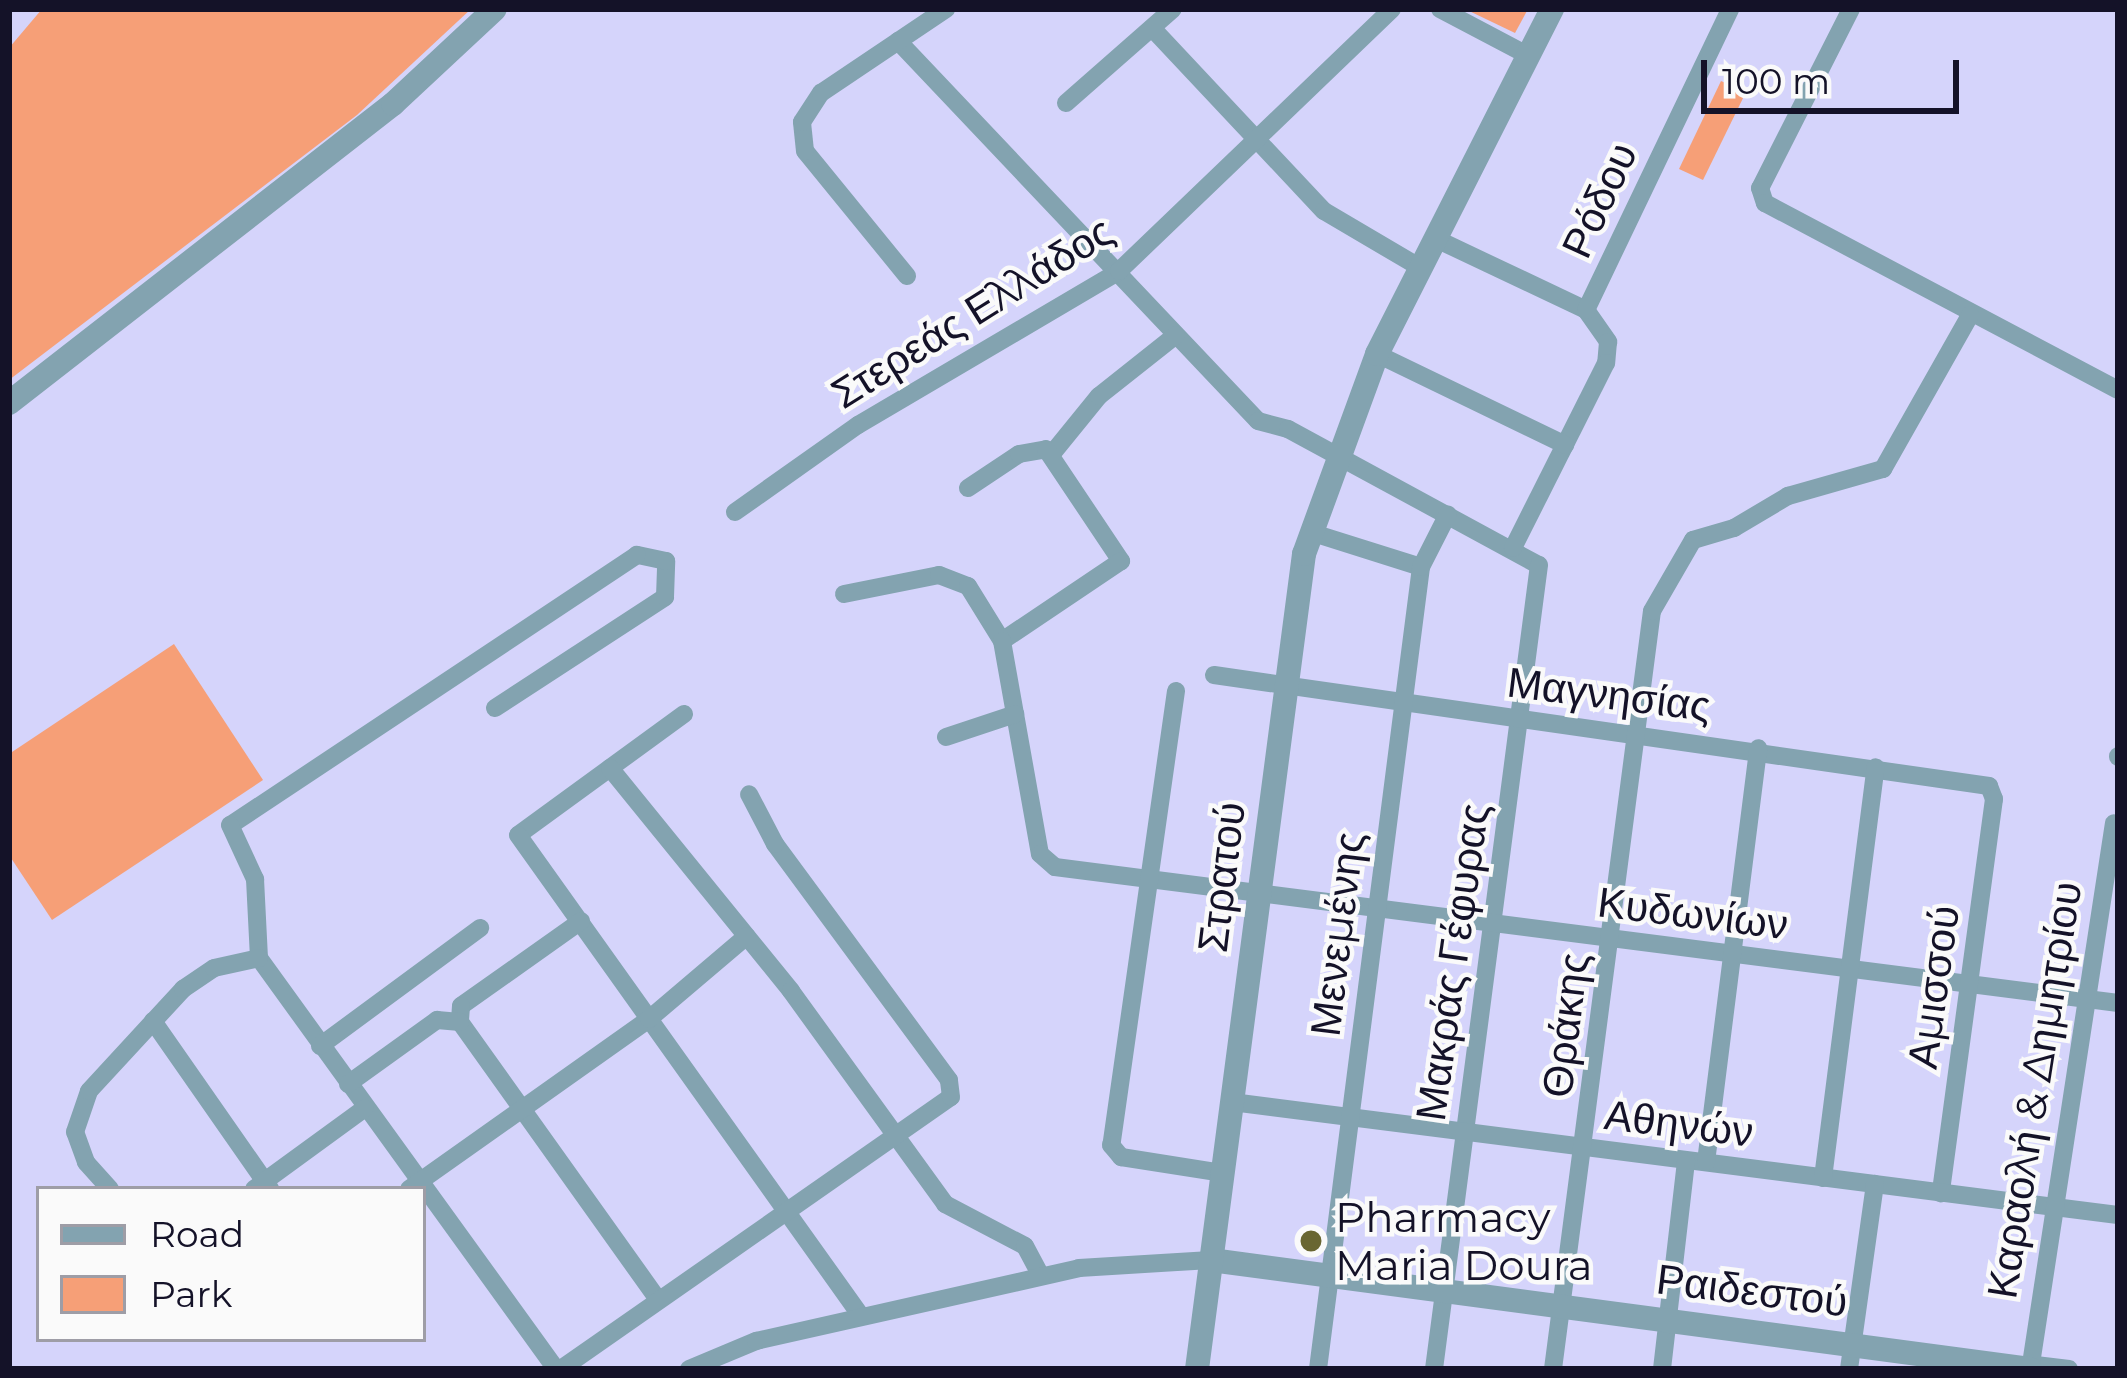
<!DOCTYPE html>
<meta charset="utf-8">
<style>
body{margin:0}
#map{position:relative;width:2127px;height:1378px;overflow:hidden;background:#d5d4fb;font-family:Montserrat,sans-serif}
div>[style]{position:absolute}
.green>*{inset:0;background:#f69f77}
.minor>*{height:18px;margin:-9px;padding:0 9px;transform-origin:9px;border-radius:9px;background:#83a3b0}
.tertiary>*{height:24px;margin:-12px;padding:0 12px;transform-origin:12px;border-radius:12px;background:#83a3b0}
.dots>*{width:33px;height:33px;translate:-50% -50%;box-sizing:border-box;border:6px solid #fafafa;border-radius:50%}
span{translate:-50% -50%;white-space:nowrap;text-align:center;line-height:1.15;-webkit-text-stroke:9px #fafafa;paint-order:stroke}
.street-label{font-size:42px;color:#141228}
.poi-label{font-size:42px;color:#141228}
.left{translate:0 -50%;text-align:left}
.frame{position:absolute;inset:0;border:12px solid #141228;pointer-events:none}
.legend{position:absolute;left:36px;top:1186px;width:390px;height:156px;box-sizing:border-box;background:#fafafa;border:3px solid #9e9da6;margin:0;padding:15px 21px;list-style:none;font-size:36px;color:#141228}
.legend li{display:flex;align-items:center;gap:24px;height:60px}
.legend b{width:60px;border:3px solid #9e9da6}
.scale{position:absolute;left:1701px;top:60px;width:258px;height:54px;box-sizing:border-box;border:6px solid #141228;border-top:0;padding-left:15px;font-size:36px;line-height:42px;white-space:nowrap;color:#141228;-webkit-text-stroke:9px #fafafa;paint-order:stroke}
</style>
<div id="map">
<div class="green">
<i style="clip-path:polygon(42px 9px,471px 9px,357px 115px,9px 380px,9px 48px)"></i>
<i style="clip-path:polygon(1465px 9px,1528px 9px,1515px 33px)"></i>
<i style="clip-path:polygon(1721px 81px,1746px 92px,1703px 180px,1679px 169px)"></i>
<i style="clip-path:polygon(174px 644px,263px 780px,52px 920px,9px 855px,9px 754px)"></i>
</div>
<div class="minor">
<i style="left:1440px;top:9px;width:101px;rotate:27.8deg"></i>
<i style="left:1851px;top:9px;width:201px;rotate:116.9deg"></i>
<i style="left:1760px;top:188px;width:16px;rotate:72deg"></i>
<i style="left:1765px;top:203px;width:399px;rotate:27.9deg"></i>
<i style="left:1152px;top:28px;width:251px;rotate:46.8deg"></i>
<i style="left:1324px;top:211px;width:110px;rotate:30.5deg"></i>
<i style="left:898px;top:41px;width:523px;rotate:46.55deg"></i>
<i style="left:1258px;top:421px;width:31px;rotate:15deg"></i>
<i style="left:1288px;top:429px;width:285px;rotate:28.5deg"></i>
<i style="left:1539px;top:565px;width:811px;rotate:97.44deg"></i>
<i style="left:1066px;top:103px;width:142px;rotate:-41.3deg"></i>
<i style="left:1434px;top:238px;width:168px;rotate:25.3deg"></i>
<i style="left:1586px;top:310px;width:39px;rotate:55deg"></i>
<i style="left:1608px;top:342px;width:21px;rotate:95deg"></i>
<i style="left:1606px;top:363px;width:207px;rotate:116.7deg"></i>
<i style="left:907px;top:276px;width:161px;rotate:-129.2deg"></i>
<i style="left:805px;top:151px;width:29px;rotate:-96deg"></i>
<i style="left:802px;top:122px;width:35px;rotate:-57deg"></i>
<i style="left:821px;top:93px;width:151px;rotate:-33.9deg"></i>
<i style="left:1586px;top:310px;width:334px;rotate:-64.4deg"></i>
<i style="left:1377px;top:354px;width:209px;rotate:25.8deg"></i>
<i style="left:1051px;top:455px;width:76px;rotate:-50.9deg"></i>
<i style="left:1099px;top:396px;width:98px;rotate:-38.4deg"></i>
<i style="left:968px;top:488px;width:61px;rotate:-33.7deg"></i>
<i style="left:1019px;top:454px;width:27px;rotate:-10deg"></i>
<i style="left:1046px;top:449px;width:135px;rotate:56.2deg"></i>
<i style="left:1121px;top:561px;width:143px;rotate:146.1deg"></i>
<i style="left:735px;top:512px;width:151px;rotate:-35.3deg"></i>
<i style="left:858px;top:425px;width:303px;rotate:-30.5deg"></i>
<i style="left:1119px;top:271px;width:378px;rotate:-43.8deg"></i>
<i style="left:1310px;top:532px;width:116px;rotate:17.5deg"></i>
<i style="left:844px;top:594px;width:97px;rotate:-11.3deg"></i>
<i style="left:939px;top:575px;width:31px;rotate:21deg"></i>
<i style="left:968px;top:586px;width:65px;rotate:58.3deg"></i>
<i style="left:1002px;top:641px;width:216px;rotate:79.9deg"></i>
<i style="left:1040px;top:854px;width:20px;rotate:41deg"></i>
<i style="left:1055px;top:867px;width:1072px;rotate:7.29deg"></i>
<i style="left:1214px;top:675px;width:783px;rotate:8.15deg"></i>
<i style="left:1989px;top:786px;width:14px;rotate:69deg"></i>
<i style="left:1994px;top:799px;width:398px;rotate:97.7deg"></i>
<i style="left:1176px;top:691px;width:459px;rotate:98.1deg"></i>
<i style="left:1111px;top:1145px;width:16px;rotate:50deg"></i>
<i style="left:1121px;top:1157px;width:102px;rotate:9deg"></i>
<i style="left:495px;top:708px;width:203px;rotate:-33.1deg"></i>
<i style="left:665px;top:597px;width:36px;rotate:-88deg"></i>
<i style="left:666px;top:561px;width:30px;rotate:-168deg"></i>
<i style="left:637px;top:555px;width:488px;rotate:146.4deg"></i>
<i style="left:230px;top:825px;width:60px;rotate:65.2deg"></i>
<i style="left:255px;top:879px;width:79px;rotate:87.1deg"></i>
<i style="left:259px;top:958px;width:507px;rotate:54.15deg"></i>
<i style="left:684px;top:714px;width:205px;rotate:143.9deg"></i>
<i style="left:518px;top:835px;width:591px;rotate:54.51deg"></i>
<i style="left:946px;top:737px;width:73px;rotate:-18.4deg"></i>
<i style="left:2118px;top:756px;width:1px;rotate:90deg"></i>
<i style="left:610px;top:768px;width:287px;rotate:50.9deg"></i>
<i style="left:791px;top:991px;width:263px;rotate:54.1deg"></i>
<i style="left:945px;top:1204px;width:90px;rotate:27.7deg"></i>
<i style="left:1025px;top:1246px;width:34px;rotate:62deg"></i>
<i style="left:581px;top:921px;width:147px;rotate:144.7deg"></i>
<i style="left:461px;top:1006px;width:16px;rotate:94deg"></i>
<i style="left:460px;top:1022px;width:341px;rotate:54.5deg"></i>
<i style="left:153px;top:1021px;width:205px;rotate:55.1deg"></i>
<i style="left:320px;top:1046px;width:199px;rotate:-36.4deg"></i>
<i style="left:348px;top:1084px;width:110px;rotate:-35.7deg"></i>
<i style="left:437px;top:1020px;width:23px;rotate:5deg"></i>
<i style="left:1232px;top:1102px;width:893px;rotate:7.27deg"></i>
<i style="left:1706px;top:1162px;width:417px;rotate:-82.8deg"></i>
<i style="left:1823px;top:1178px;width:414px;rotate:-82.7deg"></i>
<i style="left:110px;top:1189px;width:36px;rotate:-132deg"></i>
<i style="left:86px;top:1162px;width:32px;rotate:-110deg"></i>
<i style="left:75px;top:1132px;width:43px;rotate:-71.1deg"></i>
<i style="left:89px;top:1091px;width:139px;rotate:-47.3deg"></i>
<i style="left:183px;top:989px;width:37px;rotate:-34deg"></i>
<i style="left:214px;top:968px;width:46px;rotate:-12.5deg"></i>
<i style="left:254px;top:1189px;width:137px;rotate:-36.1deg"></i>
<i style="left:409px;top:1189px;width:294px;rotate:-35.3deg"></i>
<i style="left:649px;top:1019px;width:128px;rotate:-40.3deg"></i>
<i style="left:561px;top:1369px;width:475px;rotate:-34.9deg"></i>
<i style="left:951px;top:1097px;width:17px;rotate:-97deg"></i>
<i style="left:949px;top:1080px;width:293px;rotate:-126.4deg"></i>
<i style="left:775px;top:844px;width:56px;rotate:-117.5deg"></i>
<i style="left:689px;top:1369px;width:73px;rotate:-22.7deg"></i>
<i style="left:756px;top:1341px;width:331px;rotate:-12.7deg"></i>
<i style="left:1079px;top:1268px;width:132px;rotate:-3.5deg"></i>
<i style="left:1318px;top:1369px;width:809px;rotate:-82.68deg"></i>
<i style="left:1421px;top:567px;width:59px;rotate:-63deg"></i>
<i style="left:1553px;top:1369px;width:764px;rotate:-82.56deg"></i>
<i style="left:1652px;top:611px;width:82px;rotate:-60deg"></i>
<i style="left:1693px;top:540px;width:43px;rotate:-16.3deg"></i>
<i style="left:1734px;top:528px;width:63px;rotate:-30.7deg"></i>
<i style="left:1788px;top:496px;width:99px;rotate:-15.9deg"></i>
<i style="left:1883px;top:469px;width:177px;rotate:-60.5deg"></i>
<i style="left:1662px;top:1369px;width:210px;rotate:-83.4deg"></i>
<i style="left:1849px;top:1369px;width:187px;rotate:-82deg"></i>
<i style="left:2069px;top:1369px;width:38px;rotate:-173deg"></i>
<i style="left:2031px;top:1364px;width:547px;rotate:-81.28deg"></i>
</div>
<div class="tertiary">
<i style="left:9px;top:403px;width:487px;rotate:-37.9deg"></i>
<i style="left:393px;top:104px;width:139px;rotate:-43deg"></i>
<i style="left:1211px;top:1260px;width:826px;rotate:7.58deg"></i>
<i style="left:1197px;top:1369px;width:822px;rotate:-82.52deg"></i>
<i style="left:1304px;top:554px;width:213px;rotate:-69.9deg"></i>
<i style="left:1377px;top:354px;width:387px;rotate:-63.1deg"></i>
</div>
<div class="dots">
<i style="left:1311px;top:1241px;background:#696632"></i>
</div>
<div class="street-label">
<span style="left:1599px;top:200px;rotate:-65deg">Ρόδου</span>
<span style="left:972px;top:312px;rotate:-32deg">Στερεάς Ελλάδος</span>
<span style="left:1609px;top:694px;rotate:7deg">Μαγνησίας</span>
<span style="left:1221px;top:877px;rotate:-83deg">Στρατού</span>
<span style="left:1693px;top:913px;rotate:7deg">Κυδωνίων</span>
<span style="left:1337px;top:934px;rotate:-83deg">Μενεμένης</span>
<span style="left:1452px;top:962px;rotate:-82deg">Μακράς Γέφυρας</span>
<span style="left:1933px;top:987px;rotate:-82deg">Αμισσού</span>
<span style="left:1565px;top:1025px;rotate:-83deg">Θράκης</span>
<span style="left:2034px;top:1090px;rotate:-81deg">Καραολή &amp; Δημητρίου</span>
<span style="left:1679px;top:1123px;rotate:7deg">Αθηνών</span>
<span style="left:1752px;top:1290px;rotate:7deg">Ραιδεστού</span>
</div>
<div class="poi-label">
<span class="left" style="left:1335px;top:1241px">Pharmacy<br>Maria Doura</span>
</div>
<div class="frame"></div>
<ul class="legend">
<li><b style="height:15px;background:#83a3b0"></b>Road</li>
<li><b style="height:33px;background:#f69f77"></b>Park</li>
</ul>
<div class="scale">100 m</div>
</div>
